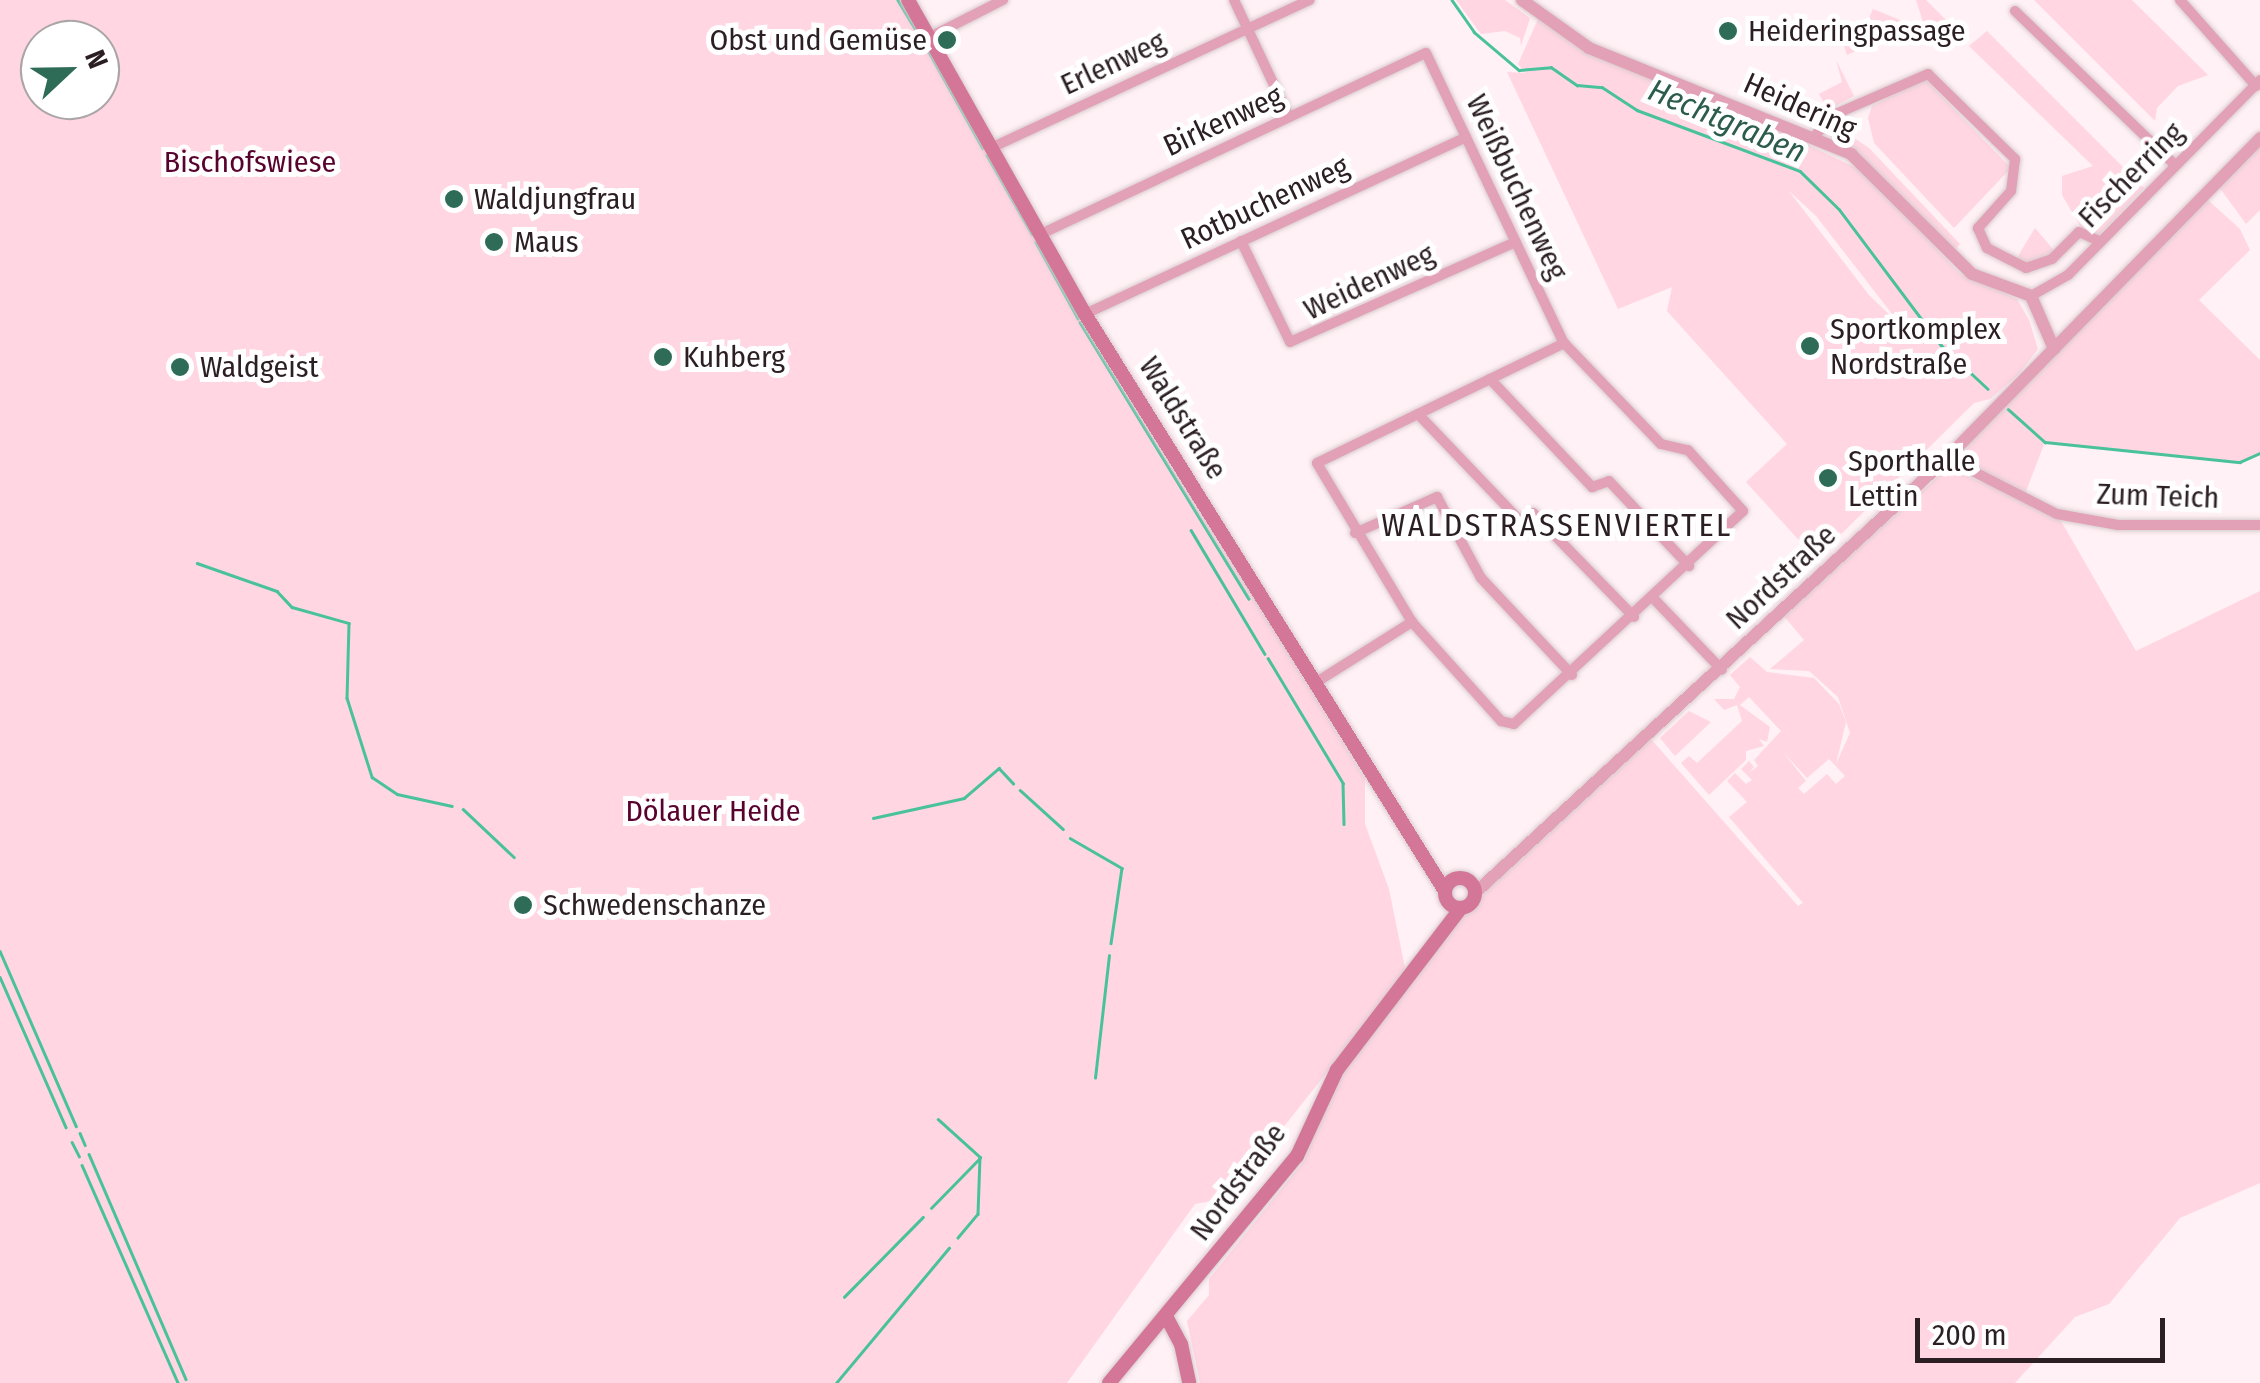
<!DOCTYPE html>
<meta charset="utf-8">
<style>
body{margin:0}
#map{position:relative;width:2260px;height:1383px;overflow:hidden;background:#fff1f5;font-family:"Fira Sans Condensed",sans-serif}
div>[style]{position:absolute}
.green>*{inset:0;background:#ffd6e2}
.stream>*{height:2.5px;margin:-1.25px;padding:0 1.25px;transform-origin:1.25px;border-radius:1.25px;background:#49c29c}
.roads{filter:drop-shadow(0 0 2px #d9cbcf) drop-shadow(0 0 2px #d9cbcf)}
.minor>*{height:10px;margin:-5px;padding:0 5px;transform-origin:5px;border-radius:5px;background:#e2a1b7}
.tertiary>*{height:12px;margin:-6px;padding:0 6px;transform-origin:6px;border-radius:6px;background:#e2a1b7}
.secondary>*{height:14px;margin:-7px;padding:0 7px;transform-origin:7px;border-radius:7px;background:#d47698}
.secondary>.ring{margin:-7px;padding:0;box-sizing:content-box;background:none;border:14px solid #d47698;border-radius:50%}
.dots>*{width:28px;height:28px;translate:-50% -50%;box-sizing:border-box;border:5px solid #fff;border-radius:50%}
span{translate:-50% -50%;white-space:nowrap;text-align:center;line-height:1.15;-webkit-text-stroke:10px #fff;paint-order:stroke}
.poi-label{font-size:30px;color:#2b1f23}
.left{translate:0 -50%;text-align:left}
.right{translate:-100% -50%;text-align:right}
.street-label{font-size:30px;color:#2b1f23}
.park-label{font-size:30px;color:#58022e}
.water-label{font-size:32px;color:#2c5c4c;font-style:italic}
.neighbourhood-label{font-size:32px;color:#2b1f23;letter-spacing:2.5px}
.north{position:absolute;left:20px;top:20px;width:100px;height:100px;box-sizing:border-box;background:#fff;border:2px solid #aaa5a7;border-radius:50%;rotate:68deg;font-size:28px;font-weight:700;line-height:40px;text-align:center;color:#2b1f23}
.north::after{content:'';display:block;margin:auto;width:35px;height:45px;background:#2e6c58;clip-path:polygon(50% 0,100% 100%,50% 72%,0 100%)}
.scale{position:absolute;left:1915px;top:1318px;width:250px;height:45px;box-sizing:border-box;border:5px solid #2b1f23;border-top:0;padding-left:12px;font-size:30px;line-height:35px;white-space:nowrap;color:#2b1f23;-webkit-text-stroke:8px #fff;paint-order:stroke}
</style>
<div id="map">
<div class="green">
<i style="clip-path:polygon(evenodd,0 0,904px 0,1082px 316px,1365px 779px,1365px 824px,1389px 889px,1406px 973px,1227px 1198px,1195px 1204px,1067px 1383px,0 1383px,0 0,40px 40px,100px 40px,100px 100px,40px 100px,40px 40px)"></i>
<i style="clip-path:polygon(1456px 0,1505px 0,1530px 18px,1521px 46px,1520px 38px,1505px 31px,1481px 34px)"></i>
<i style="clip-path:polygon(1916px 0,1926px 0,1965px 39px,1925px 28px)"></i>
<i style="clip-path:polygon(2034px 0,2132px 0,2208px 75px,2178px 86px,2157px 108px,2155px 121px)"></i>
<i style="clip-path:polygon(1873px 9px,1910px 24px,1917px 43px,1902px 28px,1847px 55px,1844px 46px,1864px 29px)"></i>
<i style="clip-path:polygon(evenodd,1538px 19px,1590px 50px,1773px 122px,1787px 135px,1865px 172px,1959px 273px,2017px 299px,2029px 320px,2038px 349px,2017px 376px,1990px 399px,1974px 403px,1816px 559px,1746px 482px,1787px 444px,1667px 311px,1672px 287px,1618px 309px,1507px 72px,1525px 73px,1518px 64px,1538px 19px,1788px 190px,1816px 216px,1903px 328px,1869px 295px,1788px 190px)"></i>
<i style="clip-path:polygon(1987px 31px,2144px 188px,2096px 238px,2083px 231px,2062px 195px,2062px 176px,2093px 166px,1969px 46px)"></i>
<i style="clip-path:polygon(1836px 60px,1854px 96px,1828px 110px,1819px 94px,1842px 82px)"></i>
<i style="clip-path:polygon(1925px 79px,2011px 168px,1954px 228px,1874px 143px,1868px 118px,1872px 106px)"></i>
<i style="clip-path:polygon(1832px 123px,1869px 148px,1960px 244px,1954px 251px,1858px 154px,1827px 134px)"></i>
<i style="clip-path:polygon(2260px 144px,2260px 210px,2246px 224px,2219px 187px)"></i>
<i style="clip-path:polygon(evenodd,2208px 200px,2240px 229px,2250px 250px,2199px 300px,2260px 360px,2260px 453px,2240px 462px,2045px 442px,2023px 499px,2057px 514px,2136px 651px,2260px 591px,2260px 1183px,2180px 1218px,2109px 1304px,2075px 1317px,2015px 1383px,1200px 1383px,1187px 1321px,1209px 1295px,1209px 1279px,1304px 1161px,1336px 1079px,1458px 917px,1650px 738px,1798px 906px,1803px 903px,1729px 817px,1747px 802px,1727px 781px,1735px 773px,1746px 784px,1752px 780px,1741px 769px,1749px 761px,1754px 767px,1749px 773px,1758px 766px,1754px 760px,1781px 731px,1749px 697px,1740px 705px,1770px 727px,1767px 742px,1759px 739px,1764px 746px,1746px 751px,1746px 760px,1709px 795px,1681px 763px,1689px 756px,1697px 763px,1742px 721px,1737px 705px,1724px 710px,1714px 699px,1734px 699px,1740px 687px,1730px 675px,1750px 657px,1767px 672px,1814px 678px,1839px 704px,1846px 722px,1836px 764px,1850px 733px,1838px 697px,1809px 671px,1770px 669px,1804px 640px,1782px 614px,1947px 469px,2013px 494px,1965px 463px,1967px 445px,2208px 200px,1783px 752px,1807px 778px,1829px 759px,1845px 776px,1836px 784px,1827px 774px,1804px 794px,1798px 788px,1806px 781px,1783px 752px)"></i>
<i style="clip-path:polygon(2035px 228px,2057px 254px,2013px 266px,2021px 251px)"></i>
<i style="clip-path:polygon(1689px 711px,1711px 722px,1675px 756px,1660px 738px)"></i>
</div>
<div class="stream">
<i style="left:898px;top:0;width:39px;rotate:59deg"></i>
<i style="left:1452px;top:0;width:39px;rotate:55deg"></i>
<i style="left:1474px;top:32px;width:59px;rotate:40.2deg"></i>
<i style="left:1519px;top:70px;width:32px;rotate:-5deg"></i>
<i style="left:1551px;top:67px;width:32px;rotate:35deg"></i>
<i style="left:1577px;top:85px;width:25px;rotate:5deg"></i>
<i style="left:1602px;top:87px;width:42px;rotate:33.3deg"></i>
<i style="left:1637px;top:110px;width:174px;rotate:20.5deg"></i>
<i style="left:1800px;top:171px;width:54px;rotate:44.3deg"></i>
<i style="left:1839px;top:209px;width:170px;rotate:53.1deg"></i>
<i style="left:1941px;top:345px;width:64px;rotate:43.1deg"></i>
<i style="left:924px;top:43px;width:120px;rotate:60.7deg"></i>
<i style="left:987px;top:155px;width:91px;rotate:60.3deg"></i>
<i style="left:1036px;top:242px;width:87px;rotate:61.1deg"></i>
<i style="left:1080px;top:322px;width:324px;rotate:58.6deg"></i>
<i style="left:2008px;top:409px;width:50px;rotate:41.7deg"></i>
<i style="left:2045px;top:442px;width:196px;rotate:5.9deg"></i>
<i style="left:2240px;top:462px;width:22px;rotate:-24deg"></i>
<i style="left:1191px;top:530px;width:144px;rotate:59.2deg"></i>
<i style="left:197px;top:563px;width:85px;rotate:19.3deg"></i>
<i style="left:277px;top:591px;width:22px;rotate:47deg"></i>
<i style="left:292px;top:607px;width:59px;rotate:15.7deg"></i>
<i style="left:349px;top:623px;width:75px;rotate:91.5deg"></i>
<i style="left:347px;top:698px;width:83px;rotate:72.4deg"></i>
<i style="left:372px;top:777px;width:30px;rotate:34deg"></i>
<i style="left:397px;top:794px;width:56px;rotate:12.3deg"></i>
<i style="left:1268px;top:658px;width:146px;rotate:59deg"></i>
<i style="left:1343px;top:783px;width:41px;rotate:88.6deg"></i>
<i style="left:1020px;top:790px;width:58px;rotate:42.2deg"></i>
<i style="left:463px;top:809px;width:70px;rotate:43.3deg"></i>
<i style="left:873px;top:818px;width:93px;rotate:-12.4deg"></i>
<i style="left:964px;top:798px;width:46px;rotate:-40.6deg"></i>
<i style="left:999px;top:768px;width:21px;rotate:47deg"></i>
<i style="left:1070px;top:838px;width:60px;rotate:30deg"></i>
<i style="left:1122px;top:868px;width:76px;rotate:98.3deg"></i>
<i style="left:0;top:951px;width:191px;rotate:66.5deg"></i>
<i style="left:0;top:977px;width:164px;rotate:66.3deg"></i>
<i style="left:1095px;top:1078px;width:123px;rotate:-83.5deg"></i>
<i style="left:938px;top:1119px;width:57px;rotate:42.1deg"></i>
<i style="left:980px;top:1157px;width:57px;rotate:92deg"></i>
<i style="left:978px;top:1214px;width:31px;rotate:130deg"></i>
<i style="left:80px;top:1133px;width:13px;rotate:67deg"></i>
<i style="left:72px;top:1142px;width:16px;rotate:63deg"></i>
<i style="left:89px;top:1154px;width:245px;rotate:66.7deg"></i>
<i style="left:82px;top:1165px;width:238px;rotate:66.2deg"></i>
<i style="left:931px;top:1208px;width:69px;rotate:-45.6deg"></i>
<i style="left:844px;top:1297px;width:112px;rotate:-45.4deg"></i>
<i style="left:836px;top:1383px;width:176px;rotate:-50.1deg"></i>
</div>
<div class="roads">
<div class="minor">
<i style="left:1234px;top:0;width:129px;rotate:64.8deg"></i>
<i style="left:2180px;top:0;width:115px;rotate:48.5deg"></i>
<i style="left:2015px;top:11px;width:222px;rotate:43.9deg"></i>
<i style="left:930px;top:37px;width:82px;rotate:-26.9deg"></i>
<i style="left:1815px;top:136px;width:26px;rotate:-51deg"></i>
<i style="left:1831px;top:116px;width:106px;rotate:-23.4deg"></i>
<i style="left:1928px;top:74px;width:122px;rotate:44.3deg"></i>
<i style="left:2015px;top:159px;width:32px;rotate:97deg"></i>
<i style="left:2011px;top:191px;width:50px;rotate:131.7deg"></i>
<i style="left:1978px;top:228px;width:22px;rotate:66deg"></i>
<i style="left:1987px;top:248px;width:44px;rotate:27.1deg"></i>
<i style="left:2026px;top:268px;width:28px;rotate:-19deg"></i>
<i style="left:2052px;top:259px;width:38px;rotate:-45deg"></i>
<i style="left:2079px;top:232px;width:24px;rotate:24deg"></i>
<i style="left:993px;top:147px;width:349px;rotate:-24.9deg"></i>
<i style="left:1041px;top:234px;width:425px;rotate:-25.2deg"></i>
<i style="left:1426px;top:53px;width:321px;rotate:64.6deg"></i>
<i style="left:1564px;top:343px;width:140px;rotate:46.2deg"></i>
<i style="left:1661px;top:444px;width:28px;rotate:13deg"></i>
<i style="left:1688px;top:450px;width:82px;rotate:48deg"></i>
<i style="left:1743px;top:511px;width:313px;rotate:137.1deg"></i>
<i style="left:1514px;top:724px;width:13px;rotate:-167deg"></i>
<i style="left:1501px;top:721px;width:133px;rotate:-132deg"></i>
<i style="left:1412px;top:622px;width:185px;rotate:-120.9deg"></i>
<i style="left:1317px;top:463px;width:275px;rotate:-25.9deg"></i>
<i style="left:1241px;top:241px;width:112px;rotate:64.1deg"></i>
<i style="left:1290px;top:342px;width:247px;rotate:-23.9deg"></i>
<i style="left:2031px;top:296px;width:43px;rotate:-29.6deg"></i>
<i style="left:2068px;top:275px;width:274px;rotate:-45.4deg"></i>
<i style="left:1085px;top:314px;width:420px;rotate:-24.9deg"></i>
<i style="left:1490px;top:379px;width:149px;rotate:46.6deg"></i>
<i style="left:1592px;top:487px;width:18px;rotate:-19deg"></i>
<i style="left:1609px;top:481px;width:117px;rotate:46.7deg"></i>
<i style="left:1418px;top:414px;width:151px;rotate:46.3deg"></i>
<i style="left:1522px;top:523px;width:15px;rotate:-42deg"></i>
<i style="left:1533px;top:513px;width:145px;rotate:45.8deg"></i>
<i style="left:1947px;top:458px;width:123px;rotate:27deg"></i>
<i style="left:2057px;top:514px;width:62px;rotate:10.2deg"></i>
<i style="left:2118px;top:525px;width:142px"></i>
<i style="left:1355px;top:533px;width:90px;rotate:-23.7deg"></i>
<i style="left:1437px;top:497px;width:92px;rotate:61.5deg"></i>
<i style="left:1481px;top:578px;width:133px;rotate:46.8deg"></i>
<i style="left:1654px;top:599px;width:98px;rotate:46.2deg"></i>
<i style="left:1315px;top:683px;width:115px;rotate:-32.2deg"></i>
</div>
<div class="tertiary">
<i style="left:1522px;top:0;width:82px;rotate:35.6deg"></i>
<i style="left:1589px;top:48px;width:283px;rotate:22deg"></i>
<i style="left:1851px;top:154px;width:170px;rotate:44.8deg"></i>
<i style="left:1972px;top:274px;width:63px;rotate:20.4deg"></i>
<i style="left:2031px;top:296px;width:58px;rotate:66.5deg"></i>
<i style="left:1475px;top:893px;width:642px;rotate:-42.66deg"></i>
<i style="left:1947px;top:458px;width:448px;rotate:-45.6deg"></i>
</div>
<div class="secondary">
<i style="left:908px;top:0;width:360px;rotate:60.6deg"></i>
<i style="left:1085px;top:314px;width:680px;rotate:58.04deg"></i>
<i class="ring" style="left:1445px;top:878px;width:16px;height:16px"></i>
<i style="left:1167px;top:1318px;width:30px;rotate:62deg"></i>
<i style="left:1181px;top:1344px;width:40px;rotate:78deg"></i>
<i style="left:1109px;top:1383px;width:295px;rotate:-50.4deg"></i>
<i style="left:1297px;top:1156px;width:95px;rotate:-65.1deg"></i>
<i style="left:1337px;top:1070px;width:204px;rotate:-52.6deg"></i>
</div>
</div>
<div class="dots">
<i style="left:1728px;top:31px;background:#2e6c58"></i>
<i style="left:947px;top:40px;background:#2e6c58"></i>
<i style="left:454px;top:199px;background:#2e6c58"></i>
<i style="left:494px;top:242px;background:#2e6c58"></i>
<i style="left:1810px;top:346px;background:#2e6c58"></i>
<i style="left:663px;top:357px;background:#2e6c58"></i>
<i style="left:180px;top:367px;background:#2e6c58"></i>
<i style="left:1828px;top:478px;background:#2e6c58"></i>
<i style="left:523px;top:905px;background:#2e6c58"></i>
</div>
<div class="poi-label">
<span class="left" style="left:1748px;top:31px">Heideringpassage</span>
<span class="right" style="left:927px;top:40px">Obst und Gemüse</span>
<span class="left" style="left:474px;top:199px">Waldjungfrau</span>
<span class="left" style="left:514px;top:242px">Maus</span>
<span class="left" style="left:1830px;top:346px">Sportkomplex<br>Nordstraße</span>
<span class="left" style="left:683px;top:357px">Kuhberg</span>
<span class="left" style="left:200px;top:367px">Waldgeist</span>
<span class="left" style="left:1848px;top:478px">Sporthalle<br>Lettin</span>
<span class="left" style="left:543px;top:905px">Schwedenschanze</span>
</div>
<div class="street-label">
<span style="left:1113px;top:63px;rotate:-25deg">Erlenweg</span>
<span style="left:1800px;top:106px;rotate:24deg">Heidering</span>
<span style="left:1223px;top:121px;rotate:-25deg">Birkenweg</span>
<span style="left:2131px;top:175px;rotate:-45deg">Fischerring</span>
<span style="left:1517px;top:187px;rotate:65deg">Weißbuchenweg</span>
<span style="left:1265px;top:203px;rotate:-25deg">Rotbuchenweg</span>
<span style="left:1369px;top:282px;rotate:-25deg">Weidenweg</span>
<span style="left:1183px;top:418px;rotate:58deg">Waldstraße</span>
<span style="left:2158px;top:496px;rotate:2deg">Zum Teich</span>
<span style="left:1781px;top:577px;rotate:-43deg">Nordstraße</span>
<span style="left:1238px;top:1182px;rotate:-53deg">Nordstraße</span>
</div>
<div class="park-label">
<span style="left:250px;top:162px">Bischofswiese</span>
<span style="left:713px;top:811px">Dölauer Heide</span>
</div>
<div class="water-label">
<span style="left:1727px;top:121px;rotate:23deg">Hechtgraben</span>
</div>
<div class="neighbourhood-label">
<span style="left:1557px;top:525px">WALDSTRASSENVIERTEL</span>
</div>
<div class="north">N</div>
<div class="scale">200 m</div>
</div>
